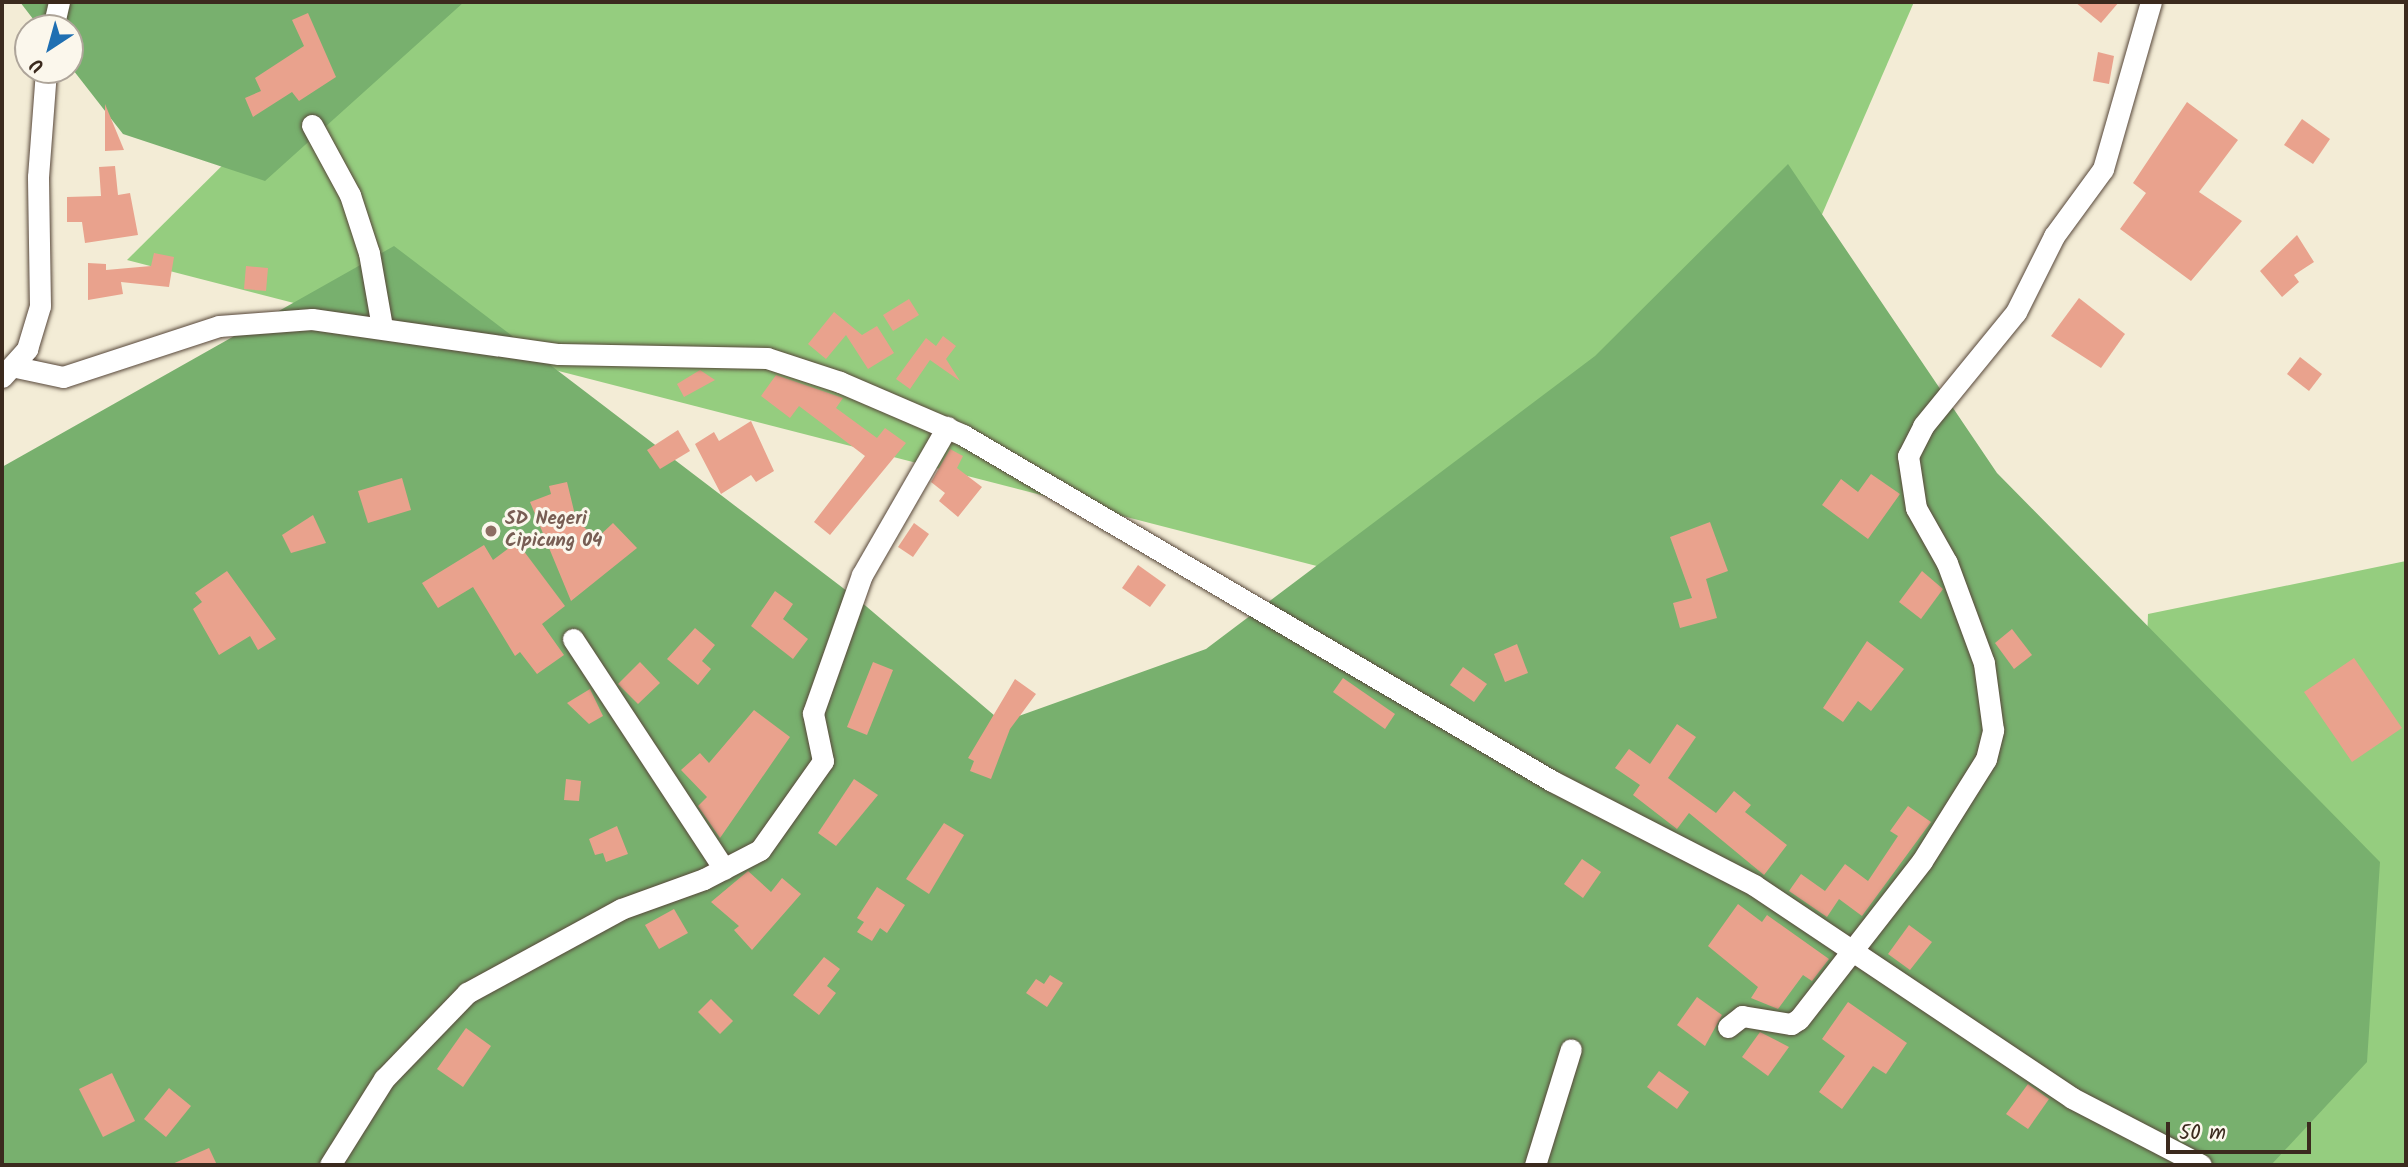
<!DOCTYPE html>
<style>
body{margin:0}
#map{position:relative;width:2408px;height:1167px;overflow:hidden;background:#f3ecd6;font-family:Kalam,sans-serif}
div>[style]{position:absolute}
.green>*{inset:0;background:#95cd7f}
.forest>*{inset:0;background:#78b06e}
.building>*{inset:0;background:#e9a28d}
.roads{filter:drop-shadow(0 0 2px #57473a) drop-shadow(0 0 2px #57473a)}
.minor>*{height:21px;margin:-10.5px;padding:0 10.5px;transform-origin:10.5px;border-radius:10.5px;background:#fff}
.dots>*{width:19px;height:19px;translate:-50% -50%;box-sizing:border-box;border:4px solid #fbf7ec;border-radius:50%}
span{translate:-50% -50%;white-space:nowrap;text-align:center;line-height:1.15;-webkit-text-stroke:6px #fbf7ec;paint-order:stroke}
.education-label{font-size:19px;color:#785e54;font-weight:700}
.left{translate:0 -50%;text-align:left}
.frame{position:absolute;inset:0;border:4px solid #3b2a1e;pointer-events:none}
.north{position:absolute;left:14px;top:14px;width:70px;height:70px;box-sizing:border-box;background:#fbf7ec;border:2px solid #aea59a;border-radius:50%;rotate:216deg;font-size:19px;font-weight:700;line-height:28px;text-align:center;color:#3b2a1e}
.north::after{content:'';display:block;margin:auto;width:24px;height:32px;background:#1f6fb2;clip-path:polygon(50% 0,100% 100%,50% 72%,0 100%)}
.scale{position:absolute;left:2166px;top:1122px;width:145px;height:32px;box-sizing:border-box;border:4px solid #3b2a1e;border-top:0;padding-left:9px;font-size:21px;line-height:24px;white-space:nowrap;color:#3b2a1e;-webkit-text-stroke:5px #fbf7ec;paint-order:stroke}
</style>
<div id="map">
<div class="green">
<i style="clip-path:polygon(387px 2px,1914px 2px,1817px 226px,1426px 594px,127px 260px)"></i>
<i style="clip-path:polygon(2406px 561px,2406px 1165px,2127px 1165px,2148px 614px)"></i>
</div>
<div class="forest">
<i style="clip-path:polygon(20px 2px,464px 2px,265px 181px,123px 134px,70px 66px,70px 28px,40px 28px)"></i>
<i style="clip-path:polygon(1788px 164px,1997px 473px,2380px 862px,2367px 1062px,2271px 1165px,2px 1165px,2px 467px,394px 246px,860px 601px,1002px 722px,1206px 649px,1595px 356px)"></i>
</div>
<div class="building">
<i style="clip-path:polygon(2075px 2px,2119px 2px,2101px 23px)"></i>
<i style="clip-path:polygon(308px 13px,336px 77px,299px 101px,292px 92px,253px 117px,245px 98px,261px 91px,255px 78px,304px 46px,292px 20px)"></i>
<i style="clip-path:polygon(2098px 52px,2114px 56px,2109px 84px,2093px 81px)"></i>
<i style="clip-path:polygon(2187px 102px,2238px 140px,2199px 192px,2242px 221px,2191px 281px,2120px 229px,2146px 193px,2133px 183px)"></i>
<i style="clip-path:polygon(105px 104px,124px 150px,105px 151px)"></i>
<i style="clip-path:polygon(2302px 119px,2330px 139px,2313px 164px,2284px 145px)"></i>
<i style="clip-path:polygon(115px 166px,118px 195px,130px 193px,138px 235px,85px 243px,82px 222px,67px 222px,67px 197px,101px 196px,99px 167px)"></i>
<i style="clip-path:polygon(2297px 235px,2314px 262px,2294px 275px,2299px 282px,2282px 297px,2260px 271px)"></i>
<i style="clip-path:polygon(154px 253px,174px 257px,169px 287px,121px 282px,123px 294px,88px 300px,88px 263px,106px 264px,106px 270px,151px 266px)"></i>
<i style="clip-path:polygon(246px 266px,268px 268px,266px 291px,244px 289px)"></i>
<i style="clip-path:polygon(2079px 298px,2125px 334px,2101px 368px,2051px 336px)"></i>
<i style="clip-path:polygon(909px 299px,919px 315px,893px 331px,883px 315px)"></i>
<i style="clip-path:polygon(834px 312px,862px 335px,877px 326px,894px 353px,868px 369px,846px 335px,826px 359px,808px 344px)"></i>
<i style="clip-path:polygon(943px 336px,956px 346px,946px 359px,960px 381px,930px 360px,910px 389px,896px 379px,926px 338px,936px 346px)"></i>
<i style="clip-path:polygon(2300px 357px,2322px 374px,2309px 391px,2287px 374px)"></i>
<i style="clip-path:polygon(700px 370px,715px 380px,684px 397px,677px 384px)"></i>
<i style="clip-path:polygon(776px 375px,843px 398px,836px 408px,877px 438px,885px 428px,906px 443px,830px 535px,814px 522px,865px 456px,799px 406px,790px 418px,761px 396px)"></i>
<i style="clip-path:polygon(751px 421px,774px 471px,756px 482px,751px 475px,721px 494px,695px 444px,714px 432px,719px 441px)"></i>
<i style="clip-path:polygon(678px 430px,690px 451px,660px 469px,647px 450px)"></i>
<i style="clip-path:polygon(950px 449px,963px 456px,957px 468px,982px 487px,958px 517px,939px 501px,945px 493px,931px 482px)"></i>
<i style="clip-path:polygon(1871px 474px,1900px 494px,1868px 539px,1822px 505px,1841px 479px,1858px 492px)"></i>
<i style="clip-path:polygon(402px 478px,411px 510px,368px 523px,358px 491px)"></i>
<i style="clip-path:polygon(567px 482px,576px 519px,596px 539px,613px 523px,637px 548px,571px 601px,530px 502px,551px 494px,549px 486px)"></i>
<i style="clip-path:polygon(313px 515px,326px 543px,291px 553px,282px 535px)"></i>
<i style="clip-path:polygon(1710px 522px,1728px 571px,1706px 579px,1717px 618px,1680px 628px,1673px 603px,1692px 598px,1670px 537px)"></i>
<i style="clip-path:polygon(914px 523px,929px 534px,913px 557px,898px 547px)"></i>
<i style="clip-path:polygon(517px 542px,565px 606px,542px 624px,564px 655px,537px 674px,520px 652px,515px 656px,473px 587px,438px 608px,422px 583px,484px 545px,493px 560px)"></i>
<i style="clip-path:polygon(1138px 565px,1166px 585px,1150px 607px,1122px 588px)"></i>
<i style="clip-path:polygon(227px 571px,276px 639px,258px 650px,250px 636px,219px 655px,193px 609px,202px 602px,195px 593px)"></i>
<i style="clip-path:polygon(1922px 571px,1943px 589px,1921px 619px,1899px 602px)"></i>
<i style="clip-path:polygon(775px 591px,793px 604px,783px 619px,808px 639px,793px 659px,751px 626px)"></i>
<i style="clip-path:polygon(695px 628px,715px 645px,702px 661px,711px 669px,698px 685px,667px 659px)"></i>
<i style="clip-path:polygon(2012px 629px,2032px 655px,2014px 669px,1995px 643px)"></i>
<i style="clip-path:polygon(1867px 641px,1904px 669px,1871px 711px,1858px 701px,1843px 722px,1823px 708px)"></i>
<i style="clip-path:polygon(1517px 644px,1528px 673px,1505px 682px,1494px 654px)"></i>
<i style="clip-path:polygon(2354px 658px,2402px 728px,2352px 762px,2304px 692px)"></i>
<i style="clip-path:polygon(640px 662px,660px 683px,638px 704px,618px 684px)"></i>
<i style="clip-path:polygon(873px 662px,893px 670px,867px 735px,847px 727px)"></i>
<i style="clip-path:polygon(1463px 667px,1487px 684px,1474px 702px,1450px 685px)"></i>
<i style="clip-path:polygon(1343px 678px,1395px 714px,1385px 729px,1333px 692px)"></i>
<i style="clip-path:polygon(1015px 679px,1036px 694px,1010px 729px,991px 779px,970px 771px,974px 761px,968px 758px)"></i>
<i style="clip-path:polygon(590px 689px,603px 716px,589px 724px,567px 703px)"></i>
<i style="clip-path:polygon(754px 710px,790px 737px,720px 838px,698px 806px,707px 797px,681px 770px,700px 753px,709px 763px)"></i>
<i style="clip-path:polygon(1677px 724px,1696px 737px,1668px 778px,1716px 813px,1734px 791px,1751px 805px,1745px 812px,1787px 845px,1764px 875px,1689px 813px,1677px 829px,1633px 795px,1640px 785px,1615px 768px,1629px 749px,1650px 764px)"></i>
<i style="clip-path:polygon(566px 779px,581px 781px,579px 801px,564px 800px)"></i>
<i style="clip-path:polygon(854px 779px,878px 795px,836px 846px,818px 833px)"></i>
<i style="clip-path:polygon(1908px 806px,1931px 822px,1862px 916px,1839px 899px,1827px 917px,1789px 891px,1801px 874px,1825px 891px,1845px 864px,1868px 881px,1898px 836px,1890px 831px)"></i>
<i style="clip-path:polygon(944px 823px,964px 835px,929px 894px,906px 879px)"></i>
<i style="clip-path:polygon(617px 826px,628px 854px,606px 862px,603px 853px,595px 855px,589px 839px)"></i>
<i style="clip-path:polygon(1582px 859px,1601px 872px,1583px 898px,1564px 884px)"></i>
<i style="clip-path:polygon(748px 871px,771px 892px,782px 878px,801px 894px,752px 950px,734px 930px,739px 926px,711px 902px)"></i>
<i style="clip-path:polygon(877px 887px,905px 905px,887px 933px,880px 928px,872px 941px,857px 932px,864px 922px,857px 918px)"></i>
<i style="clip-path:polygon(1738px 904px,1762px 922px,1767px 915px,1829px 959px,1812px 981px,1803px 975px,1778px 1009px,1751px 998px,1758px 987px,1708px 946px)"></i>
<i style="clip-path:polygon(674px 909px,688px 933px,659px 949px,645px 925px)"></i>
<i style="clip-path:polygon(1909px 925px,1932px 942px,1910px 970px,1888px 954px)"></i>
<i style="clip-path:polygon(824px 957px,840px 969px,827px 986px,836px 993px,819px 1015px,793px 995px)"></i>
<i style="clip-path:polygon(1050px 975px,1063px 983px,1047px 1007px,1026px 993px,1036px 979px,1044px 984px)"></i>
<i style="clip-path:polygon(1697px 997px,1722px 1015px,1705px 1046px,1677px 1025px)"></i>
<i style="clip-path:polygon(711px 999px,733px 1021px,720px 1034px,698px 1012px)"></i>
<i style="clip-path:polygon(1848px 1002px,1907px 1043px,1886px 1074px,1873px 1066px,1842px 1109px,1819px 1092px,1845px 1056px,1822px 1039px)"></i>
<i style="clip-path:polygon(466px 1028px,491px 1046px,463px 1087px,437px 1069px)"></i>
<i style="clip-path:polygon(1760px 1032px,1789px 1047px,1768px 1076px,1742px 1057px)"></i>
<i style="clip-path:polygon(1659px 1071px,1689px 1092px,1677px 1109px,1647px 1087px)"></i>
<i style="clip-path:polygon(112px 1073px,135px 1121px,103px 1137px,79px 1089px)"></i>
<i style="clip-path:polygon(2028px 1084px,2049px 1099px,2028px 1129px,2006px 1114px)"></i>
<i style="clip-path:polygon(169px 1088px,191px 1106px,166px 1137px,144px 1119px)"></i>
<i style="clip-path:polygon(209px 1148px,217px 1165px,170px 1165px)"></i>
</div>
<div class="roads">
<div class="minor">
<i style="left:53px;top:28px;width:27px;rotate:-77deg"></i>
<i style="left:312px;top:125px;width:80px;rotate:61.5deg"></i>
<i style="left:350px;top:195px;width:61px;rotate:71.9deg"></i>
<i style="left:369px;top:253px;width:75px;rotate:80deg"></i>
<i style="left:16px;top:367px;width:48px;rotate:12deg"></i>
<i style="left:63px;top:377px;width:164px;rotate:-18.1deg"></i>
<i style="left:219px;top:326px;width:93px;rotate:-4.3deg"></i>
<i style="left:312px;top:319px;width:249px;rotate:8.1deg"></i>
<i style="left:559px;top:354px;width:208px;rotate:1.1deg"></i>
<i style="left:767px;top:358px;width:77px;rotate:18.2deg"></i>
<i style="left:840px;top:382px;width:134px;rotate:23.3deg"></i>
<i style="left:963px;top:435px;width:683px;rotate:30.43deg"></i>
<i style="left:1552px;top:781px;width:227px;rotate:27.2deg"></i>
<i style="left:1754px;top:885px;width:383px;rotate:33.8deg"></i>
<i style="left:2072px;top:1098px;width:145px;rotate:27.4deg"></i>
<i style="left:2px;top:377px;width:38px;rotate:-48deg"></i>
<i style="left:27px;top:349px;width:45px;rotate:-73.2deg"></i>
<i style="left:40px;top:306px;width:129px;rotate:-90.9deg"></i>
<i style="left:38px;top:177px;width:107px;rotate:-85.7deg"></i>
<i style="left:573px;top:639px;width:275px;rotate:56.7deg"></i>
<i style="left:1728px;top:1027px;width:18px;rotate:-38deg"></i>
<i style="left:1742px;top:1016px;width:50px;rotate:9.3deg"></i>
<i style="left:1791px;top:1024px;width:9px;rotate:-32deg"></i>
<i style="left:1799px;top:1019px;width:200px;rotate:-52.1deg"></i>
<i style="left:1922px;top:861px;width:120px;rotate:-57.9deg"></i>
<i style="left:1986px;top:759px;width:30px;rotate:-76deg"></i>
<i style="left:1993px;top:730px;width:68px;rotate:-97.7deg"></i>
<i style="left:1984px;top:663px;width:107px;rotate:-110.3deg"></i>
<i style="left:1947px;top:563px;width:63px;rotate:-119.4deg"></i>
<i style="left:1916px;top:508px;width:53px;rotate:-98.7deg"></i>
<i style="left:1908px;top:456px;width:34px;rotate:-63deg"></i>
<i style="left:1923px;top:426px;width:147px;rotate:-50.8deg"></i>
<i style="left:2016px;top:312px;width:85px;rotate:-63.4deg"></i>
<i style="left:2054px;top:236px;width:83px;rotate:-53.8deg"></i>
<i style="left:2103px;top:169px;width:174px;rotate:-74deg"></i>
<i style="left:330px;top:1165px;width:102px;rotate:-57.9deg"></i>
<i style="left:384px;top:1079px;width:120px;rotate:-46deg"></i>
<i style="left:467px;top:993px;width:175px;rotate:-28.6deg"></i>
<i style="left:621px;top:909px;width:88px;rotate:-19.9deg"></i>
<i style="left:704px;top:879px;width:63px;rotate:-27.4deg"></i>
<i style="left:760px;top:850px;width:109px;rotate:-54.7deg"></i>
<i style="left:823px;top:761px;width:49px;rotate:-101.8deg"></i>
<i style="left:813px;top:713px;width:146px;rotate:-70.5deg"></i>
<i style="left:862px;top:575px;width:171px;rotate:-60.1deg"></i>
<i style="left:1535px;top:1165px;width:121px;rotate:-72.8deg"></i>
</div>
</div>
<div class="dots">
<i style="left:491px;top:531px;background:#8d6e63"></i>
</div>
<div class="education-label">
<span class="left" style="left:505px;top:531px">SD Negeri<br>Cipicung 04</span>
</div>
<div class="frame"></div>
<div class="north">U</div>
<div class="scale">50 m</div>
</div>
